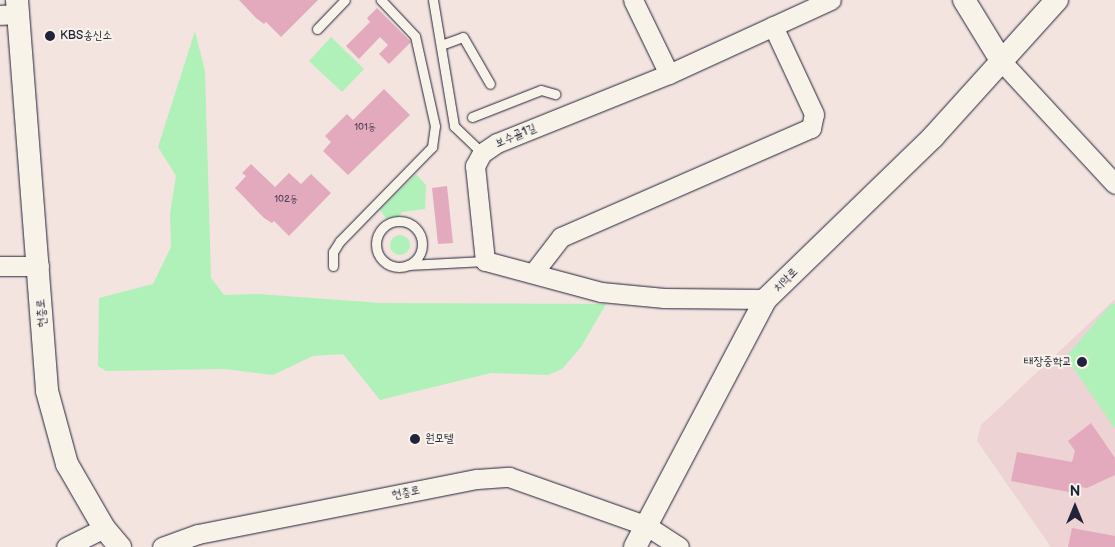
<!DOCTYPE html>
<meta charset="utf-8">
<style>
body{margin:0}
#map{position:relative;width:1115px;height:547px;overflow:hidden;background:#f3e4df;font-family:"Balsamiq Sans","Poor Story",sans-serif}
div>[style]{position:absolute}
.built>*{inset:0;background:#eed3d4}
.green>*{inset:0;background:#b0f1b9}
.round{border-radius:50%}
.building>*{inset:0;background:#e2aabc}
.roads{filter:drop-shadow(0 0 1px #22223b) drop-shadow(0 0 1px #22223b)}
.service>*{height:9px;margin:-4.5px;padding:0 4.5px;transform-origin:4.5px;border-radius:4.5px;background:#f7f3e8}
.service>.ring{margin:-4.5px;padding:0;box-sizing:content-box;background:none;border:9px solid #f7f3e8;border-radius:50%}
.minor>*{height:19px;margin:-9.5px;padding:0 9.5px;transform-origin:9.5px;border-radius:9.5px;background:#f7f3e8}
.tertiary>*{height:22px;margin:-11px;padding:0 11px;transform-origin:11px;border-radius:11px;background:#f7f3e8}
.dots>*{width:14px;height:14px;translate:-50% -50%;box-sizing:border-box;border:2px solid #f7f3e8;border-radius:50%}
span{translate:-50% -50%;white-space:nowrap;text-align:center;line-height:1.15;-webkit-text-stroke:4px #f7f3e8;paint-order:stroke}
.number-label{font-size:10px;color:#52445b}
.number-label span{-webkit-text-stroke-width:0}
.poi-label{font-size:12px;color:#22223b}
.left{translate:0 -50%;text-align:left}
.right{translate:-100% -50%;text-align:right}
.street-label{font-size:12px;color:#22223b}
.north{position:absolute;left:1050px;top:482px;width:50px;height:50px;-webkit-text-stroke:4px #f7f3e8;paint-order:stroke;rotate:0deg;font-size:14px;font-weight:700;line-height:20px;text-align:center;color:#22223b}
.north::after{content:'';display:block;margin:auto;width:18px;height:22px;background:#22223b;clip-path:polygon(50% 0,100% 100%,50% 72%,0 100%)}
</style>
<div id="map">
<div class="built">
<i style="clip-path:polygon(1115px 299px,1115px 547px,1051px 547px,977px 441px,981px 425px)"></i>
</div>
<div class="green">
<i style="clip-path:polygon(195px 31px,205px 71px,211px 278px,224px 295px,258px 294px,381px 303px,606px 304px,581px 347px,562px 369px,548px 375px,491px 373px,380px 400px,343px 354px,313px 356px,273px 375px,225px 369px,106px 371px,98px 366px,99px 298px,153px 284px,171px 247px,170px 214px,176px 176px,158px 147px)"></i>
<i style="clip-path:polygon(331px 37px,364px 69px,342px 92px,309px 61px)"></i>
<i style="clip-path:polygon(416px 174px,426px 185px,425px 209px,402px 212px,400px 216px,386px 219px,380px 209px)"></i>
<i class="round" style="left:390px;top:235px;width:20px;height:20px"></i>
<i style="clip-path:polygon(1115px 304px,1115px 429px,1066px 357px,1110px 305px)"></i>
</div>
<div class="building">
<i style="clip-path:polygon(239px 0,318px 0,281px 37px,266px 22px,264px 24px,256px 18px)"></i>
<i style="clip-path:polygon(377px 8px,411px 42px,389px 64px,379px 54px,388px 45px,380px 37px,359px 59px,346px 46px,370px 22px,367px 18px)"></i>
<i style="clip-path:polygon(384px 89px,410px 115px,348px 175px,323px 151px,331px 142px,325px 136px,347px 114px,353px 120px)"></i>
<i style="clip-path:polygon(251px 164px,275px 187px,289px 173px,301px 184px,311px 174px,331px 193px,289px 236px,274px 221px,272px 223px,264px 218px,235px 188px,246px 176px,242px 173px)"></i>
<i style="clip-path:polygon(447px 186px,453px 243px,438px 244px,432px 188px)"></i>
<i style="clip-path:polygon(1091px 423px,1115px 458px,1115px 475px,1087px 488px,1075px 486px,1074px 493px,1011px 481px,1017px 452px,1072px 462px,1075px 451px,1068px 441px)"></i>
<i style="clip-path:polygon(1072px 528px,1115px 536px,1115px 547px,1068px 547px)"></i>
</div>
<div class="roads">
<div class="service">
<i style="left:433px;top:0;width:128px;rotate:80.5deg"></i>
<i style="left:454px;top:126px;width:39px;rotate:44deg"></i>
<i style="left:317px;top:29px;width:40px;rotate:-46deg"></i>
<i style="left:441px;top:45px;width:23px;rotate:-20deg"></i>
<i style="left:463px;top:37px;width:54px;rotate:60.1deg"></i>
<i style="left:472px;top:117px;width:74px;rotate:-21.4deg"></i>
<i style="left:541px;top:90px;width:15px;rotate:16deg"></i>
<i class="ring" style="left:376px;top:221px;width:37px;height:37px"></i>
<i style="left:408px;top:265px;width:77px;rotate:-3deg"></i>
<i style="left:333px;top:266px;width:14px;rotate:-90deg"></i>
<i style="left:333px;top:252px;width:13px;rotate:-58deg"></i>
<i style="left:340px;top:241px;width:132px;rotate:-45.6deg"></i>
<i style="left:432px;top:147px;width:21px;rotate:-82deg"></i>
<i style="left:435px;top:126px;width:92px;rotate:-102.5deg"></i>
<i style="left:415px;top:36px;width:50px;rotate:-133.4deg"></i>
</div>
<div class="minor">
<i style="left:633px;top:0;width:82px;rotate:64.1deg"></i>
<i style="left:0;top:15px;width:18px;rotate:-3deg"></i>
<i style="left:1002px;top:62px;width:166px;rotate:47.2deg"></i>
<i style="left:0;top:266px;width:39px"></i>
<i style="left:534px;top:272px;width:44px;rotate:-52.4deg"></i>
<i style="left:561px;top:237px;width:273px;rotate:-23.6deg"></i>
<i style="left:811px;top:128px;width:14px;rotate:-78deg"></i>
<i style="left:814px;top:114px;width:97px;rotate:-115deg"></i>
<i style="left:766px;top:299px;width:102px;rotate:-179.4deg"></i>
<i style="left:664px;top:298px;width:63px;rotate:-174.6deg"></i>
<i style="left:601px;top:292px;width:120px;rotate:-165deg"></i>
<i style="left:485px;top:261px;width:96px;rotate:-96deg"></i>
<i style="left:475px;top:166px;width:15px;rotate:-62deg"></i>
<i style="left:482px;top:153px;width:18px;rotate:-34deg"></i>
<i style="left:497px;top:143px;width:185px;rotate:-21.9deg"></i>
<i style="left:669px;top:74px;width:178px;rotate:-24.6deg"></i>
<i style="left:66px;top:547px;width:42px;rotate:-26.6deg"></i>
<i style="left:162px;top:547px;width:38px;rotate:-20deg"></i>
<i style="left:198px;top:534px;width:284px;rotate:-11.2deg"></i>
<i style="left:477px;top:479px;width:32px;rotate:-4deg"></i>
<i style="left:509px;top:477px;width:146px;rotate:19.5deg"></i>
<i style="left:647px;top:526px;width:38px;rotate:33deg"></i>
</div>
<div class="tertiary">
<i style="left:17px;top:0;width:392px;rotate:85.6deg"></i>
<i style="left:47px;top:391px;width:76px;rotate:74.7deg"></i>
<i style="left:67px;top:464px;width:74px;rotate:60deg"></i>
<i style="left:104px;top:528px;width:25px;rotate:50deg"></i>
<i style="left:964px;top:0;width:73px;rotate:58.5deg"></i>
<i style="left:635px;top:547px;width:280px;rotate:-62.2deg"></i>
<i style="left:766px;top:299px;width:233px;rotate:-44.1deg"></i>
<i style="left:933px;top:137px;width:185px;rotate:-47.9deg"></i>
</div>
</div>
<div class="dots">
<i style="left:50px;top:36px;background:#22223b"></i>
<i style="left:1082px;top:362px;background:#22223b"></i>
<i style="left:415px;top:439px;background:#22223b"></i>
</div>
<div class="number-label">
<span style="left:365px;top:128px">101동</span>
<span style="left:286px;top:200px">102동</span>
</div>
<div class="poi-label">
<span class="left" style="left:60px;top:36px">KBS송신소</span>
<span class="right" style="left:1072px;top:362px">태장중학교</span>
<span class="left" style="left:425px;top:439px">원모텔</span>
</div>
<div class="street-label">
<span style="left:516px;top:136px;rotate:-23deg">보수골1길</span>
<span style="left:786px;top:280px;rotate:-44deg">치악로</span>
<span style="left:42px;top:313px;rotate:-94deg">현충로</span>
<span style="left:406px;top:493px;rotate:-11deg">현충로</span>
</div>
<div class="north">N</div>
</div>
